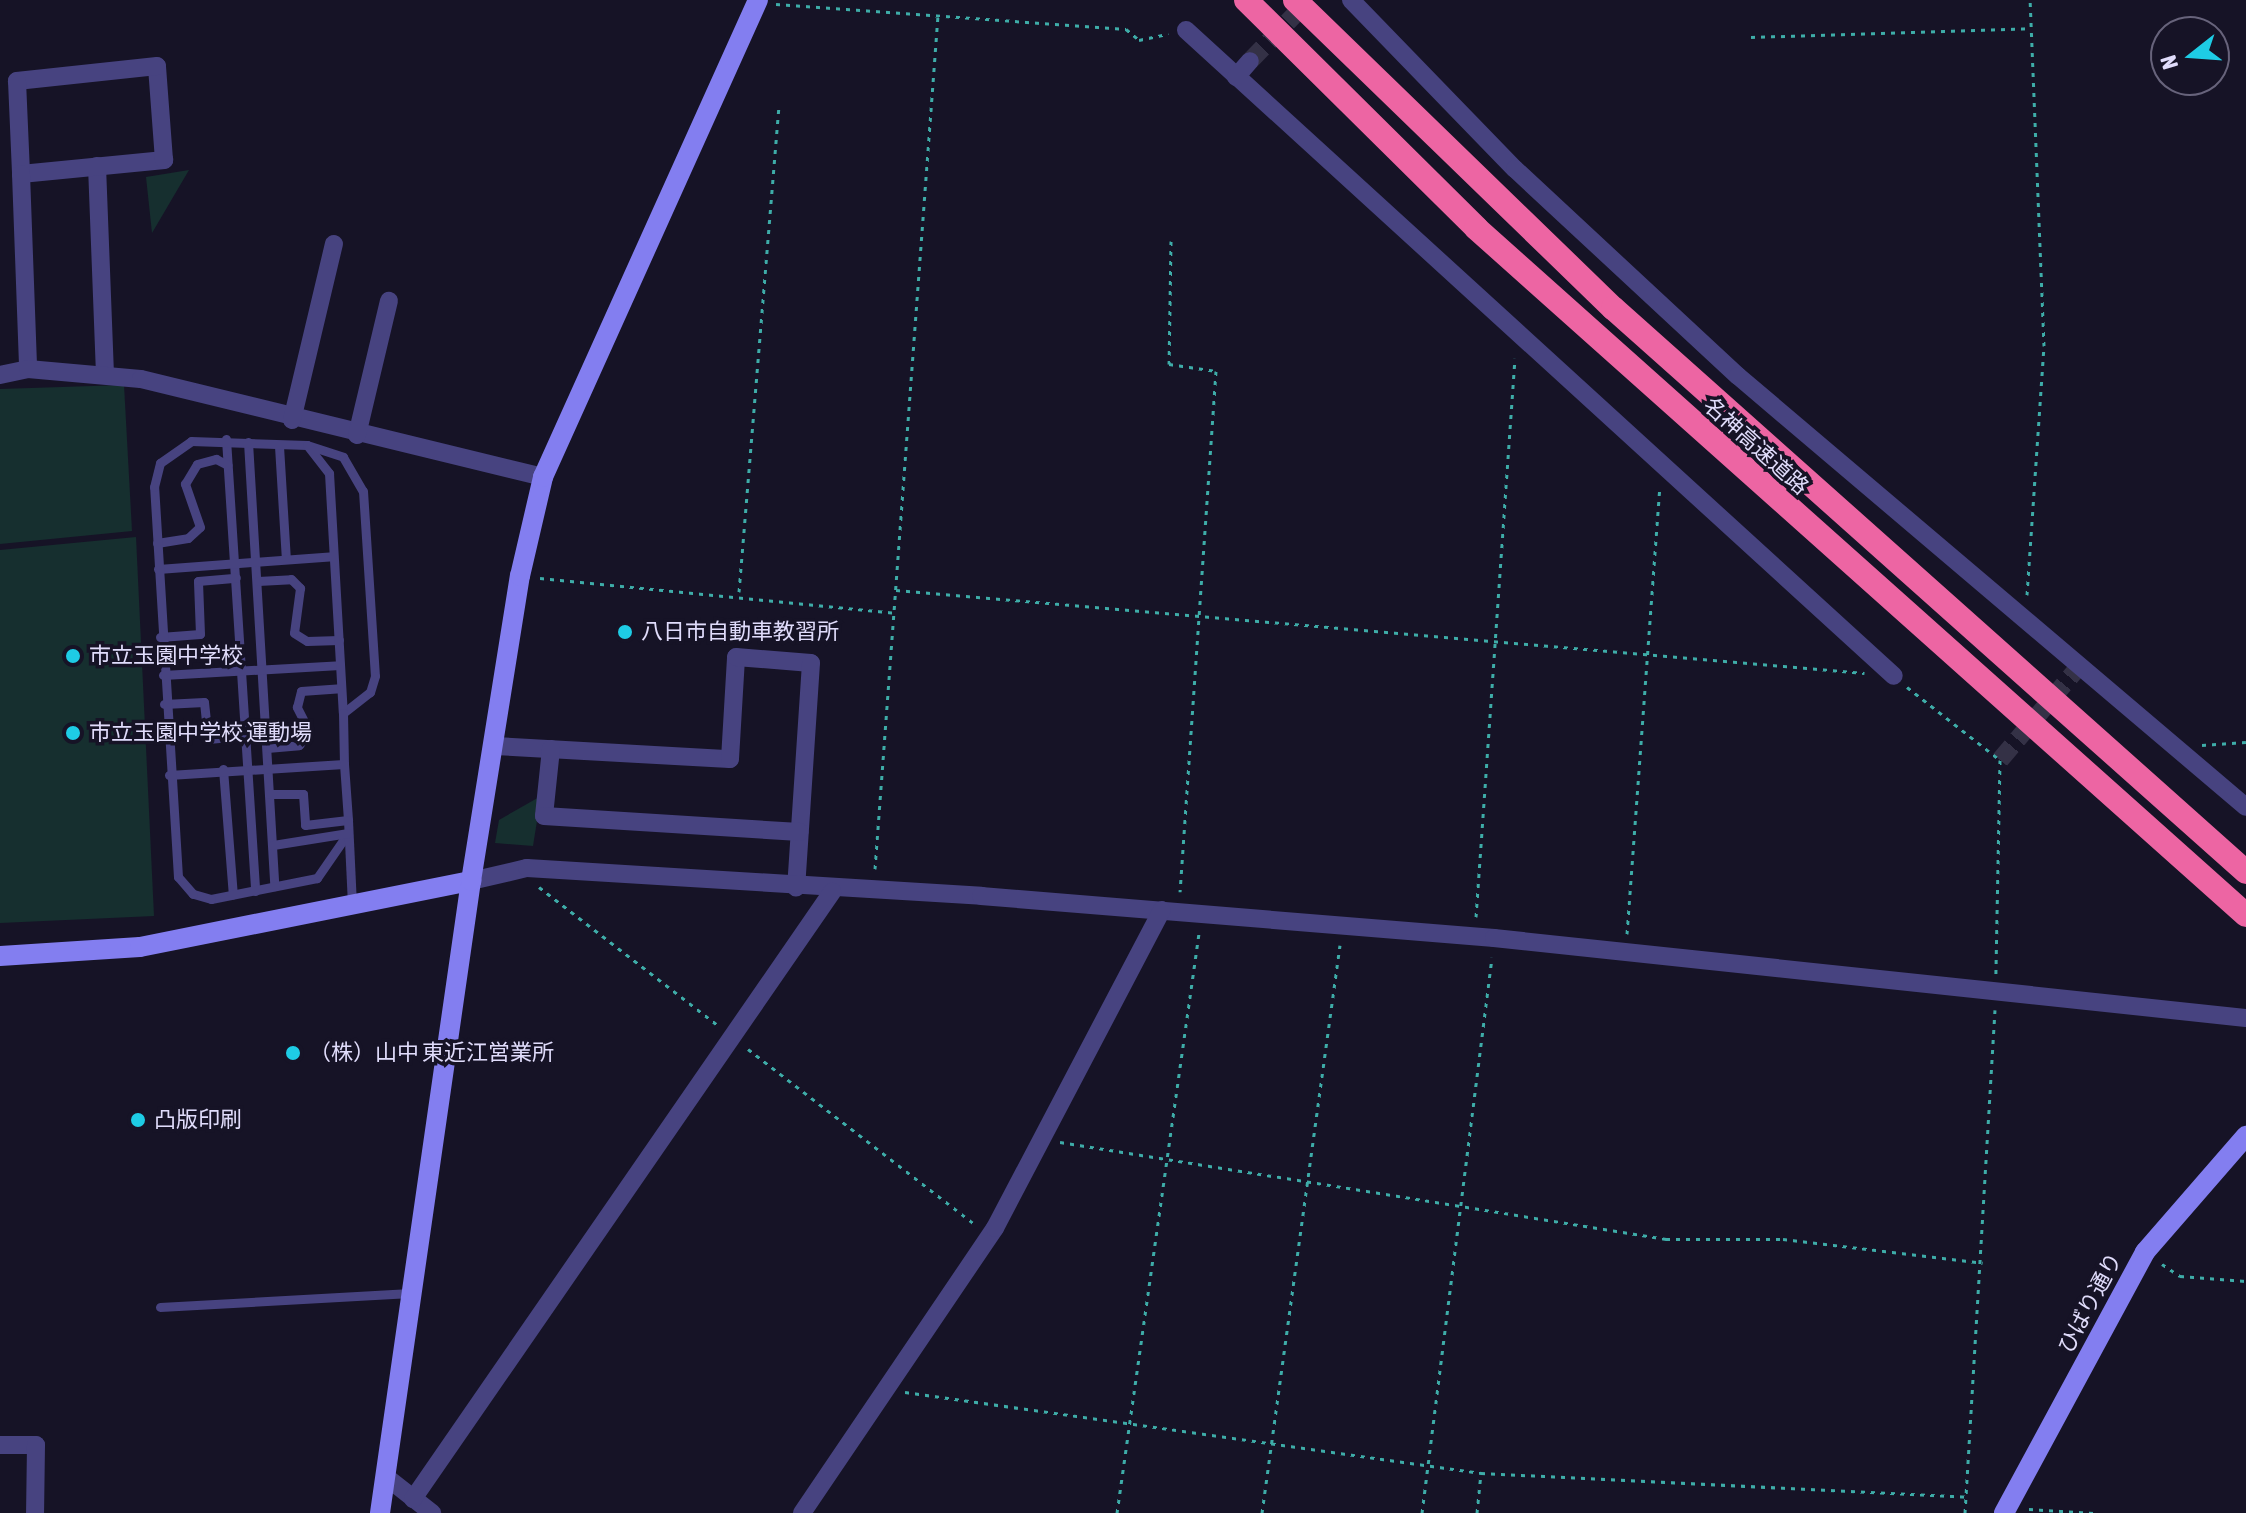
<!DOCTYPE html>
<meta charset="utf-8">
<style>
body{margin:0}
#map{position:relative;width:2246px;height:1513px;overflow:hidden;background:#161326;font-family:"Asap Condensed","Noto Sans JP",sans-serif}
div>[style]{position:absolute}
.green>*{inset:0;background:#162f2f}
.street-tunnel>*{height:18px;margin-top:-9px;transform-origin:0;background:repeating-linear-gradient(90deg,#343146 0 18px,transparent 0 27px)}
.path>*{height:3px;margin-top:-1.5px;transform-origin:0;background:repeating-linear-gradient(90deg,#3eaca8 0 4px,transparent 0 10px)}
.lane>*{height:9px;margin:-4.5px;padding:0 4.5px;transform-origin:4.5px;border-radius:4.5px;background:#474380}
.street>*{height:18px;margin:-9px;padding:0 9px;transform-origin:9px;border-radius:9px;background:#474380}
.secondary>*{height:20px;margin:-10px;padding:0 10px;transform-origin:10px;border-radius:10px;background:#837ef0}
.highway>*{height:24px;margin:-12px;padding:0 12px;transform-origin:12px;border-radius:12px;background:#ed65a3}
.dots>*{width:22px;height:22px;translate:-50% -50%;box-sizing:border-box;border:4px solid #161326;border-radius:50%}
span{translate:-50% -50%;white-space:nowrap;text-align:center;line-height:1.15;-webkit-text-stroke:7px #161326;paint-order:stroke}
.street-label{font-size:22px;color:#e0dcfb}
.poi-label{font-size:22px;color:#e0dcfb}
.left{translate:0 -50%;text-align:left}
.north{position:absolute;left:2150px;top:16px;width:80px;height:80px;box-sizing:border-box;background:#161326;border:2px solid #67637b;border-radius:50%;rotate:253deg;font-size:22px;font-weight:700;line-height:32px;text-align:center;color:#e0dcfb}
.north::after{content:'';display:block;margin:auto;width:28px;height:36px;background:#1ecce5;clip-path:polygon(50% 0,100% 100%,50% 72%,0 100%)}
</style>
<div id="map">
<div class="green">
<i style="clip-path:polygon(189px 170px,152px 233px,146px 177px)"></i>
<i style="clip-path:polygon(124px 385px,132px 531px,0 544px,0 389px)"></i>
<i style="clip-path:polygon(136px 537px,154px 916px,0 923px,0 550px)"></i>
<i style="clip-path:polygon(541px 796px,533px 846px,495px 843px,499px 820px)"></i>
</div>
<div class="street-tunnel">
<i style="left:1250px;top:61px;width:85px;rotate:-46deg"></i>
<i style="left:2000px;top:760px;width:126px;rotate:-49.8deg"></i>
</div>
<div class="path">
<i style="left:776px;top:4px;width:351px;rotate:4.1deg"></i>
<i style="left:1126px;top:29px;width:17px;rotate:40deg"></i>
<i style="left:1139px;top:40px;width:30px;rotate:-12deg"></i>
<i style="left:1751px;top:37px;width:280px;rotate:-1.8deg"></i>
<i style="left:1171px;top:241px;width:123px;rotate:90.9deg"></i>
<i style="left:1169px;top:364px;width:48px;rotate:8.5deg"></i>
<i style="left:1216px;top:371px;width:522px;rotate:93.95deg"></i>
<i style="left:540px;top:578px;width:356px;rotate:5.6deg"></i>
<i style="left:896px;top:590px;width:972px;rotate:4.9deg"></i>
<i style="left:739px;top:592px;width:487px;rotate:-85.3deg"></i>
<i style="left:2027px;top:595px;width:250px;rotate:-86.1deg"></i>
<i style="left:2044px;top:346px;width:346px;rotate:-92.3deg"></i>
<i style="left:1907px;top:687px;width:118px;rotate:38.1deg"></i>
<i style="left:2000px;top:760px;width:214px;rotate:91.1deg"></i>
<i style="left:2202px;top:745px;width:44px;rotate:-3.9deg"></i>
<i style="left:875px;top:869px;width:856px;rotate:-85.78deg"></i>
<i style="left:539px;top:887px;width:224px;rotate:37.7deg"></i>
<i style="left:1476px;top:917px;width:560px;rotate:-86.01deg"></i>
<i style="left:1627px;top:934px;width:448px;rotate:-85.8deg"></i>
<i style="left:748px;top:1049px;width:288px;rotate:37.7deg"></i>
<i style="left:1060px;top:1142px;width:614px;rotate:9.09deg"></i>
<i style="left:1666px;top:1239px;width:117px"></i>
<i style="left:1783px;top:1239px;width:201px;rotate:6.8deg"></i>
<i style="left:2162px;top:1264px;width:22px;rotate:34deg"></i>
<i style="left:2180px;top:1276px;width:66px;rotate:4.3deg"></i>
<i style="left:905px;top:1392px;width:582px;rotate:8deg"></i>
<i style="left:1481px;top:1473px;width:487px;rotate:2.8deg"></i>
<i style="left:2029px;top:1509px;width:65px;rotate:3.5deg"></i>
<i style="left:1117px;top:1513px;width:586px;rotate:-81.95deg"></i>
<i style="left:1262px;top:1513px;width:573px;rotate:-82.18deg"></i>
<i style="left:1422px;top:1513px;width:560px;rotate:-82.82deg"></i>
<i style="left:1477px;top:1513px;width:40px;rotate:-84.3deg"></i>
<i style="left:1965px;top:1513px;width:504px;rotate:-86.59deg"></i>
</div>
<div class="lane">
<i style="left:226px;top:439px;width:453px;rotate:86.3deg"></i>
<i style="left:248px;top:442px;width:445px;rotate:86.6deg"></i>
<i style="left:307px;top:445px;width:38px;rotate:18deg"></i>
<i style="left:343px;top:457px;width:39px;rotate:60deg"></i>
<i style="left:363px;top:491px;width:185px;rotate:86.3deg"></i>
<i style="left:375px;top:676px;width:17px;rotate:107deg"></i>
<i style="left:370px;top:692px;width:34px;rotate:142deg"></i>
<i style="left:279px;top:446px;width:113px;rotate:86.5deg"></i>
<i style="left:157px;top:543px;width:31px;rotate:-9deg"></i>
<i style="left:188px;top:538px;width:16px;rotate:-43deg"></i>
<i style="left:200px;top:527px;width:46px;rotate:-109.2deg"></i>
<i style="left:185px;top:484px;width:23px;rotate:-59deg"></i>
<i style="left:197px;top:464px;width:20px;rotate:-15deg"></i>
<i style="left:216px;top:459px;width:13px;rotate:27deg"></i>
<i style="left:158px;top:569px;width:175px;rotate:-4.2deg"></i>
<i style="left:258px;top:581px;width:33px;rotate:-3deg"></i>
<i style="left:291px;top:579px;width:13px;rotate:45deg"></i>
<i style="left:300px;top:588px;width:45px;rotate:97.6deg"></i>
<i style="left:294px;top:633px;width:15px;rotate:32deg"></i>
<i style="left:307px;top:641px;width:32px;rotate:-2deg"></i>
<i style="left:160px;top:637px;width:40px;rotate:-4.3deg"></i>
<i style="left:200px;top:634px;width:53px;rotate:-92.2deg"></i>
<i style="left:198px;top:581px;width:38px;rotate:-5deg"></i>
<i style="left:163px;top:675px;width:177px;rotate:-3.2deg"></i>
<i style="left:164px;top:704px;width:40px;rotate:-2.9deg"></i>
<i style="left:204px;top:702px;width:37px;rotate:84deg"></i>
<i style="left:208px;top:739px;width:36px;rotate:-5deg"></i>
<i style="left:267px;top:748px;width:32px;rotate:-5deg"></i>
<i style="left:299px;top:745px;width:17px;rotate:-54deg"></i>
<i style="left:309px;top:731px;width:27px;rotate:-117deg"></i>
<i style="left:297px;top:707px;width:16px;rotate:-76deg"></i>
<i style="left:301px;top:691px;width:39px;rotate:-4deg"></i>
<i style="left:223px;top:769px;width:126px;rotate:85.5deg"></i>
<i style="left:169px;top:775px;width:175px;rotate:-3.6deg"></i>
<i style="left:270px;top:794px;width:33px"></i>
<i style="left:303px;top:794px;width:31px;rotate:86deg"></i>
<i style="left:305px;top:825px;width:43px;rotate:-6.6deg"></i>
<i style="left:348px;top:833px;width:55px;rotate:124.6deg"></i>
<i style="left:317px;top:878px;width:108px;rotate:168.8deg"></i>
<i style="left:211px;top:899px;width:19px;rotate:-164deg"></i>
<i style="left:193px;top:894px;width:23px;rotate:-131deg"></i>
<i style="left:178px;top:877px;width:391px;rotate:-93.5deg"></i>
<i style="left:154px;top:487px;width:25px;rotate:-76deg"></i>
<i style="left:160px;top:463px;width:38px;rotate:-35deg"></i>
<i style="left:191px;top:441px;width:116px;rotate:2deg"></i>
<i style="left:307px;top:445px;width:36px;rotate:52deg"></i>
<i style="left:329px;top:473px;width:240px;rotate:86.7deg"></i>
<i style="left:343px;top:713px;width:51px;rotate:88.9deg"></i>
<i style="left:344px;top:764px;width:56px;rotate:85.9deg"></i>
<i style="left:348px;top:820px;width:84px;rotate:87.3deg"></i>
<i style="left:273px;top:845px;width:76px;rotate:-9.1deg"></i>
<i style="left:160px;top:1307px;width:251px;rotate:-3.2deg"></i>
</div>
<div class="street">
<i style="left:1351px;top:0;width:235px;rotate:45.9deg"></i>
<i style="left:1515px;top:169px;width:304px;rotate:42.9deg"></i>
<i style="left:1738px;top:376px;width:666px;rotate:40.31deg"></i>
<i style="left:1186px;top:30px;width:958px;rotate:42.38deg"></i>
<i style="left:1236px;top:77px;width:21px;rotate:-49deg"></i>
<i style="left:97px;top:166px;width:206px;rotate:87.8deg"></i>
<i style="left:21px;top:174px;width:144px;rotate:-5.6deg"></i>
<i style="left:164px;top:160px;width:94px;rotate:-94.3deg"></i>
<i style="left:157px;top:66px;width:141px;rotate:173.9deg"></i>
<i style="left:17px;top:81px;width:93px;rotate:87.5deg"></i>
<i style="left:21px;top:174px;width:195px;rotate:87.9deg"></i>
<i style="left:0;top:375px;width:29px;rotate:-12deg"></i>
<i style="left:28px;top:369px;width:113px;rotate:5.1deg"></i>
<i style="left:141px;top:379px;width:414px;rotate:13.7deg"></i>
<i style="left:292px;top:420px;width:181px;rotate:-76.6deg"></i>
<i style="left:357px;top:435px;width:138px;rotate:-76.6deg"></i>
<i style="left:495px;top:746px;width:235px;rotate:3.2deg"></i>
<i style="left:730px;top:759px;width:102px;rotate:-86.6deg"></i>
<i style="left:736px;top:657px;width:75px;rotate:4.6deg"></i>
<i style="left:811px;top:663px;width:225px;rotate:93.8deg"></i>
<i style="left:551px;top:749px;width:67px;rotate:96deg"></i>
<i style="left:544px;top:816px;width:256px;rotate:3.6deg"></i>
<i style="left:471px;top:881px;width:57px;rotate:-13.1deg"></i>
<i style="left:527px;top:868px;width:455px;rotate:3.5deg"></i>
<i style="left:981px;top:896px;width:515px;rotate:4.68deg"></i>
<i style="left:1494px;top:938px;width:756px;rotate:6.07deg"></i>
<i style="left:0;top:1445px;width:36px"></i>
<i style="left:36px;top:1445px;width:68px;rotate:90.8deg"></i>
<i style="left:385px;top:1476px;width:60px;rotate:38.2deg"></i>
<i style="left:413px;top:1499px;width:738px;rotate:-55.38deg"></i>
<i style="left:802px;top:1513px;width:344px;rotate:-55.9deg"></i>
<i style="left:995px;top:1228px;width:359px;rotate:-62.3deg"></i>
</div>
<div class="secondary">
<i style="left:0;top:956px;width:140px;rotate:-3.7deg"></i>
<i style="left:140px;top:947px;width:338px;rotate:-11.3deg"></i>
<i style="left:380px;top:1513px;width:639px;rotate:-81.81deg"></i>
<i style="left:471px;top:881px;width:309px;rotate:-80.9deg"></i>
<i style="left:520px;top:576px;width:102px;rotate:-76.9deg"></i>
<i style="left:543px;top:477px;width:523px;rotate:-65.74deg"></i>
<i style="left:2004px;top:1513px;width:297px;rotate:-61.6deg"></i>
<i style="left:2145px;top:1252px;width:154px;rotate:-49deg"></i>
</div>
<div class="highway">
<i style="left:1246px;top:0;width:324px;rotate:44.7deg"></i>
<i style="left:1476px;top:228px;width:1032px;rotate:41.74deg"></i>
<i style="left:1295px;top:0;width:443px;rotate:44.1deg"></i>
<i style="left:1613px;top:308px;width:848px;rotate:41.7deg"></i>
</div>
<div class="dots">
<i style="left:625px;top:632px;background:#1ecce5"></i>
<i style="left:73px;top:656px;background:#1ecce5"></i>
<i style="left:73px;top:733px;background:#1ecce5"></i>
<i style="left:293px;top:1053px;background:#1ecce5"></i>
<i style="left:138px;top:1120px;background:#1ecce5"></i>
</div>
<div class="street-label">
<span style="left:1756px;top:446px;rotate:42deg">名神高速道路</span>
<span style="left:2090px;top:1303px;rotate:-62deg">ひばり通り</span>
</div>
<div class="poi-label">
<span class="left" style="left:641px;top:632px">八日市自動車教習所</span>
<span class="left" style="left:89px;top:656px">市立玉園中学校</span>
<span class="left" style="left:89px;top:733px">市立玉園中学校 運動場</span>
<span class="left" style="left:309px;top:1053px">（株）山中 東近江営業所</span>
<span class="left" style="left:154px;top:1120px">凸版印刷</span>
</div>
<div class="north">N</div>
</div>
